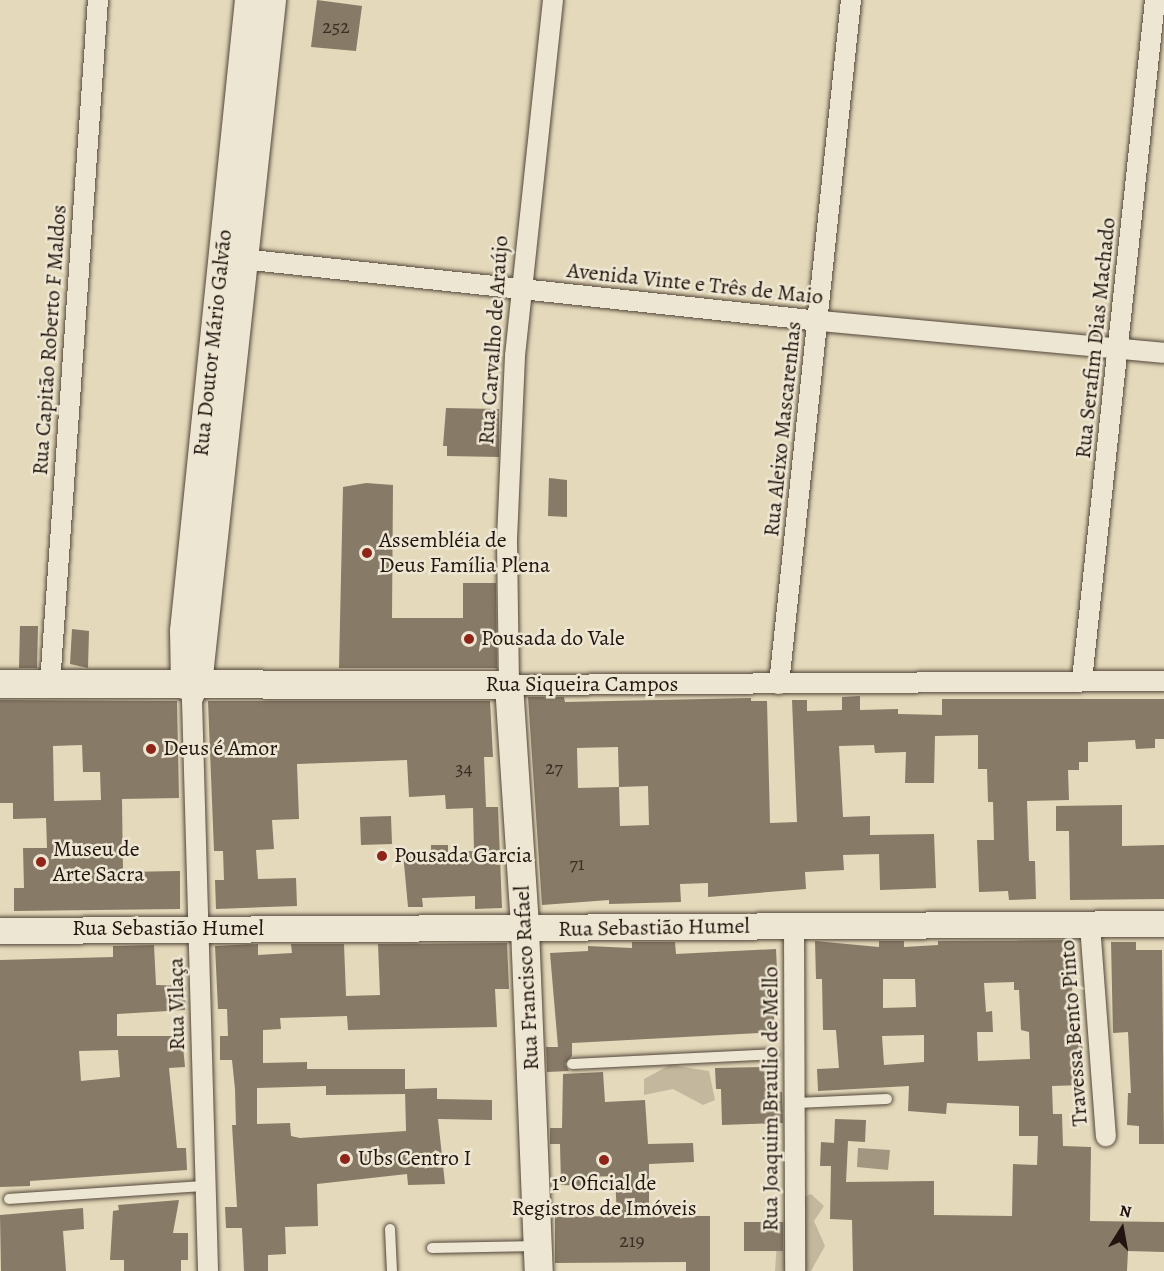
<!DOCTYPE html>
<meta charset="utf-8">
<style>
body{margin:0}
#map{position:relative;width:1164px;height:1271px;overflow:hidden;background:#e4d9ba;font-family:Alegreya,serif}
div>[style]{position:absolute}
.green>*{inset:0;background:#c3b89d}
.water>*{inset:0;background:#a29680}
.building>*{inset:0;background:#877a67}
.roads{filter:drop-shadow(0 0 2px #524539) drop-shadow(0 0 2px #524539)}
.service>*{height:10px;margin:-5px;padding:0 5px;transform-origin:5px;border-radius:5px;background:#ede6d2}
.minor>*{height:20px;margin:-10px;padding:0 10px;transform-origin:10px;border-radius:10px;background:#ede6d2}
.tertiary>*{height:26px;margin:-13px;padding:0 13px;transform-origin:13px;border-radius:13px;background:#ede6d2}
.secondary>*{height:28px;margin:-14px;padding:0 14px;transform-origin:14px;border-radius:14px;background:#ede6d2}
.dots>*{width:16px;height:16px;translate:-50% -50%;box-sizing:border-box;border:3px solid #ede6d2;border-radius:50%}
span{translate:-50% -50%;white-space:nowrap;text-align:center;line-height:1.15;-webkit-text-stroke:5px #ede6d2;paint-order:stroke}
.number-label{font-size:20px;color:#3b2e24}
.number-label span{-webkit-text-stroke-width:0}
.street-label{font-size:22px;color:#22140e}
.poi-label{font-size:22px;color:#22140e}
.left{translate:0 -50%;text-align:left}
.north{position:absolute;left:1092px;top:1199px;width:60px;height:60px;-webkit-text-stroke:4px #ede6d2;paint-order:stroke;rotate:11deg;font-size:16px;font-weight:700;line-height:24px;text-align:center;color:#22140e}
.north::after{content:'';display:block;margin:auto;width:21px;height:27px;background:#22140e;clip-path:polygon(50% 0,100% 100%,50% 72%,0 100%)}
</style>
<div id="map">
<div class="green">
<i style="clip-path:polygon(670px 1065px,709px 1071px,715px 1100px,703px 1105px,673px 1089px,644px 1095px,644px 1079px)"></i>
<i style="clip-path:polygon(811px 1194px,824px 1206px,814px 1221px,825px 1246px,811px 1271px,775px 1271px,777px 1240px,790px 1203px)"></i>
</div>
<div class="water">
<i style="clip-path:polygon(858px 1148px,890px 1150px,888px 1170px,857px 1167px)"></i>
</div>
<div class="building">
<i style="clip-path:polygon(317px 0,362px 6px,356px 51px,311px 47px)"></i>
<i style="clip-path:polygon(446px 408px,499px 409px,499px 457px,447px 456px,447px 446px,443px 446px)"></i>
<i style="clip-path:polygon(549px 478px,567px 480px,567px 517px,548px 516px)"></i>
<i style="clip-path:polygon(366px 483px,393px 485px,392px 618px,463px 618px,463px 583px,496px 583px,497px 668px,339px 668px,343px 487px)"></i>
<i style="clip-path:polygon(20px 626px,38px 626px,37px 668px,19px 668px)"></i>
<i style="clip-path:polygon(72px 629px,89px 631px,88px 668px,70px 664px)"></i>
<i style="clip-path:polygon(evenodd,860px 696px,860px 710px,898px 709px,898px 714px,942px 715px,942px 699px,1164px 699px,1164px 739px,1155px 739px,1155px 748px,1136px 749px,1135px 740px,1088px 742px,1088px 762px,1079px 762px,1079px 770px,1068px 770px,1069px 800px,1027px 801px,1029px 861px,1035px 861px,1036px 899px,1009px 900px,1008px 891px,979px 892px,977px 840px,994px 840px,993px 802px,988px 802px,987px 769px,978px 769px,978px 735px,935px 736px,934px 783px,905px 783px,906px 752px,875px 753px,874px 745px,839px 746px,843px 817px,870px 816px,870px 835px,934px 834px,936px 888px,880px 890px,879px 854px,843px 855px,844px 870px,805px 872px,806px 889px,708px 897px,708px 883px,680px 884px,681px 902px,609px 904px,609px 900px,542px 905px,528px 697px,564px 697px,565px 702px,751px 698px,751px 701px,767px 701px,770px 823px,797px 822px,792px 700px,807px 700px,807px 711px,842px 710px,842px 697px,860px 696px,618px 747px,619px 787px,578px 788px,577px 748px,618px 747px,860px 696px,648px 786px,649px 825px,620px 826px,619px 787px,648px 786px)"></i>
<i style="clip-path:polygon(evenodd,0 700px,177px 701px,179px 798px,122px 799px,123px 872px,180px 871px,180px 909px,14px 911px,14px 888px,24px 888px,23px 848px,47px 848px,46px 818px,13px 819px,13px 803px,0 803px,0 700px,82px 745px,83px 772px,100px 772px,101px 800px,54px 801px,53px 746px,82px 745px)"></i>
<i style="clip-path:polygon(208px 701px,490px 701px,493px 757px,484px 757px,486px 807px,498px 807px,502px 908px,475px 909px,475px 896px,422px 898px,423px 907px,408px 907px,403px 853px,431px 852px,431px 845px,448px 845px,448px 852px,474px 851px,473px 808px,446px 809px,445px 795px,409px 797px,407px 760px,297px 764px,299px 819px,272px 820px,274px 849px,256px 850px,258px 879px,296px 878px,297px 906px,216px 909px,215px 880px,224px 880px,223px 851px,214px 851px)"></i>
<i style="clip-path:polygon(1122px 805px,1122px 846px,1164px 845px,1164px 899px,1070px 900px,1069px 831px,1056px 831px,1056px 806px)"></i>
<i style="clip-path:polygon(391px 816px,392px 844px,361px 845px,360px 817px)"></i>
<i style="clip-path:polygon(evenodd,1073px 940px,1072px 996px,1068px 996px,1070px 1037px,1082px 1037px,1084px 1085px,1052px 1086px,1053px 1114px,1062px 1114px,1063px 1146px,1091px 1147px,1090px 1221px,1164px 1222px,1164px 1252px,1128px 1251px,1127px 1271px,853px 1271px,852px 1220px,830px 1219px,831px 1166px,820px 1166px,821px 1142px,834px 1143px,835px 1119px,866px 1120px,865px 1142px,848px 1141px,846px 1182px,934px 1181px,934px 1215px,1012px 1216px,1013px 1164px,1037px 1165px,1038px 1136px,1019px 1136px,1019px 1106px,947px 1103px,946px 1114px,908px 1111px,909px 1086px,818px 1091px,817px 1069px,839px 1068px,836px 1030px,823px 1030px,822px 979px,816px 979px,815px 941px,879px 947px,879px 941px,904px 941px,904px 947px,938px 945px,938px 941px,1073px 940px,883px 979px,915px 979px,916px 1007px,883px 1008px,883px 979px,1073px 940px,1014px 982px,1014px 990px,1019px 990px,1021px 1030px,1029px 1032px,1030px 1059px,978px 1061px,977px 1032px,993px 1032px,992px 1011px,986px 1012px,984px 983px,1014px 982px,1073px 940px,924px 1035px,924px 1062px,884px 1065px,882px 1036px,924px 1035px)"></i>
<i style="clip-path:polygon(632px 942px,675px 942px,676px 954px,776px 949px,777px 970px,768px 970px,776px 1032px,572px 1043px,572px 1056px,565px 1064px,569px 1071px,547px 1072px,546px 1047px,558px 1047px,550px 953px,588px 951px,588px 946px,632px 948px)"></i>
<i style="clip-path:polygon(1111px 942px,1136px 942px,1136px 950px,1162px 950px,1164px 1144px,1139px 1144px,1139px 1126px,1127px 1125px,1128px 1093px,1131px 1093px,1128px 1032px,1113px 1033px)"></i>
<i style="clip-path:polygon(evenodd,507px 943px,509px 989px,495px 989px,497px 1027px,348px 1030px,347px 1016px,280px 1018px,281px 1029px,263px 1030px,263px 1063px,307px 1062px,307px 1069px,405px 1069px,405px 1089px,437px 1088px,437px 1099px,492px 1100px,492px 1120px,438px 1119px,445px 1184px,408px 1185px,407px 1174px,317px 1184px,318px 1226px,285px 1227px,286px 1254px,268px 1255px,268px 1271px,244px 1271px,242px 1228px,226px 1228px,225px 1207px,237px 1207px,232px 1125px,236px 1125px,235px 1089px,232px 1060px,220px 1060px,220px 1036px,228px 1036px,227px 1009px,218px 1009px,215px 946px,258px 944px,258px 955px,292px 953px,291px 944px,344px 944px,346px 996px,380px 995px,378px 944px,507px 943px,326px 1086px,326px 1095px,405px 1094px,405px 1090px,406px 1131px,300px 1138px,291px 1136px,290px 1123px,257px 1124px,257px 1088px,326px 1086px)"></i>
<i style="clip-path:polygon(evenodd,154px 945px,156px 985px,186px 986px,185px 1010px,117px 1014px,117px 1036px,182px 1036px,185px 1067px,169px 1068px,177px 1148px,186px 1148px,187px 1170px,30px 1181px,30px 1186px,0 1187px,0 960px,113px 957px,113px 946px,154px 945px,118px 1050px,120px 1077px,81px 1081px,79px 1051px,118px 1050px)"></i>
<i style="clip-path:polygon(770px 1067px,771px 1092px,782px 1092px,783px 1123px,722px 1125px,721px 1089px,716px 1089px,715px 1068px)"></i>
<i style="clip-path:polygon(603px 1072px,605px 1102px,645px 1100px,648px 1144px,693px 1143px,694px 1162px,649px 1164px,649px 1216px,710px 1216px,710px 1271px,686px 1271px,686px 1262px,555px 1263px,555px 1217px,617px 1216px,615px 1176px,584px 1177px,585px 1186px,561px 1185px,560px 1144px,550px 1144px,550px 1128px,562px 1128px,563px 1074px)"></i>
<i style="clip-path:polygon(179px 1200px,173px 1233px,188px 1233px,188px 1260px,181px 1260px,181px 1271px,124px 1271px,124px 1260px,110px 1260px,113px 1211px,119px 1210px,118px 1205px)"></i>
<i style="clip-path:polygon(83px 1208px,84px 1229px,63px 1231px,66px 1271px,1px 1271px,0 1215px)"></i>
<i style="clip-path:polygon(744px 1222px,783px 1222px,783px 1251px,744px 1251px)"></i>
</div>
<div class="roads">
<div class="service">
<i style="left:572px;top:1064px;width:201px;rotate:-2.8deg"></i>
<i style="left:796px;top:1103px;width:91px;rotate:-2.5deg"></i>
<i style="left:9px;top:1199px;width:197px;rotate:-3.8deg"></i>
<i style="left:390px;top:1229px;width:42px;rotate:87.3deg"></i>
<i style="left:432px;top:1248px;width:106px;rotate:-1.1deg"></i>
</div>
<div class="minor">
<i style="left:553px;top:0;width:358px;rotate:96.1deg"></i>
<i style="left:515px;top:356px;width:186px;rotate:92.5deg"></i>
<i style="left:507px;top:542px;width:143px;rotate:89.2deg"></i>
<i style="left:509px;top:685px;width:655px;rotate:-0.35deg"></i>
<i style="left:233px;top:258px;width:590px;rotate:6.13deg"></i>
<i style="left:820px;top:321px;width:345px;rotate:5.3deg"></i>
<i style="left:1082px;top:680px;width:684px;rotate:-83.87deg"></i>
<i style="left:50px;top:684px;width:686px;rotate:-85.99deg"></i>
<i style="left:779px;top:684px;width:688px;rotate:-83.99deg"></i>
<i style="left:199px;top:685px;width:17px;rotate:115deg"></i>
<i style="left:192px;top:700px;width:571px;rotate:88.39deg"></i>
<i style="left:1090px;top:925px;width:212px;rotate:85.7deg"></i>
<i style="left:794px;top:926px;width:345px;rotate:89.8deg"></i>
</div>
<div class="tertiary">
<i style="left:199px;top:685px;width:689px;rotate:-83.83deg"></i>
<i style="left:184px;top:686px;width:55px;rotate:-91deg"></i>
<i style="left:183px;top:631px;width:634px;rotate:-84.12deg"></i>
<i style="left:0;top:931px;width:1164px;rotate:-0.34deg"></i>
</div>
<div class="secondary">
<i style="left:0;top:684px;width:509px;rotate:0.11deg"></i>
<i style="left:509px;top:685px;width:245px;rotate:86.2deg"></i>
<i style="left:525px;top:929px;width:342px;rotate:87.7deg"></i>
</div>
</div>
<div class="dots">
<i style="left:367px;top:553px;background:#8f2418"></i>
<i style="left:469px;top:639px;background:#8f2418"></i>
<i style="left:151px;top:749px;background:#8f2418"></i>
<i style="left:382px;top:856px;background:#8f2418"></i>
<i style="left:41px;top:862px;background:#8f2418"></i>
<i style="left:345px;top:1159px;background:#8f2418"></i>
<i style="left:604px;top:1160px;background:#8f2418"></i>
</div>
<div class="number-label">
<span style="left:336px;top:26px">252</span>
<span style="left:554px;top:767px">27</span>
<span style="left:464px;top:768px">34</span>
<span style="left:577px;top:863px">71</span>
<span style="left:632px;top:1240px">219</span>
</div>
<div class="street-label">
<span style="left:695px;top:284px;rotate:6deg">Avenida Vinte e Três de Maio</span>
<span style="left:1096px;top:338px;rotate:-84deg">Rua Serafim Dias Machado</span>
<span style="left:50px;top:340px;rotate:-86deg">Rua Capitão Roberto F Maldos</span>
<span style="left:494px;top:340px;rotate:-86deg">Rua Carvalho de Araújo</span>
<span style="left:213px;top:343px;rotate:-84deg">Rua Doutor Mário Galvão</span>
<span style="left:783px;top:429px;rotate:-84deg">Rua Aleixo Mascarenhas</span>
<span style="left:582px;top:685px">Rua Siqueira Campos</span>
<span style="left:654px;top:928px;rotate:-1deg">Rua Sebastião Humel</span>
<span style="left:168px;top:929px">Rua Sebastião Humel</span>
<span style="left:527px;top:978px;rotate:-93deg">Rua Francisco Rafael</span>
<span style="left:177px;top:1004px;rotate:-91deg">Rua Vilaça</span>
<span style="left:1074px;top:1033px;rotate:-94deg">Travessa Bento Pinto</span>
<span style="left:771px;top:1099px;rotate:-90deg">Rua Joaquim Braulio de Mello</span>
</div>
<div class="poi-label">
<span class="left" style="left:379px;top:553px">Assembléia de<br>Deus Família Plena</span>
<span class="left" style="left:481px;top:639px">Pousada do Vale</span>
<span class="left" style="left:163px;top:749px">Deus é Amor</span>
<span class="left" style="left:53px;top:862px">Museu de<br>Arte Sacra</span>
<span class="left" style="left:394px;top:856px">Pousada Garcia</span>
<span class="left" style="left:358px;top:1159px">Ubs Centro I</span>
<span style="left:604px;top:1196px">1º Oficial de<br>Registros de Imóveis</span>
</div>
<div class="north">N</div>
</div>
